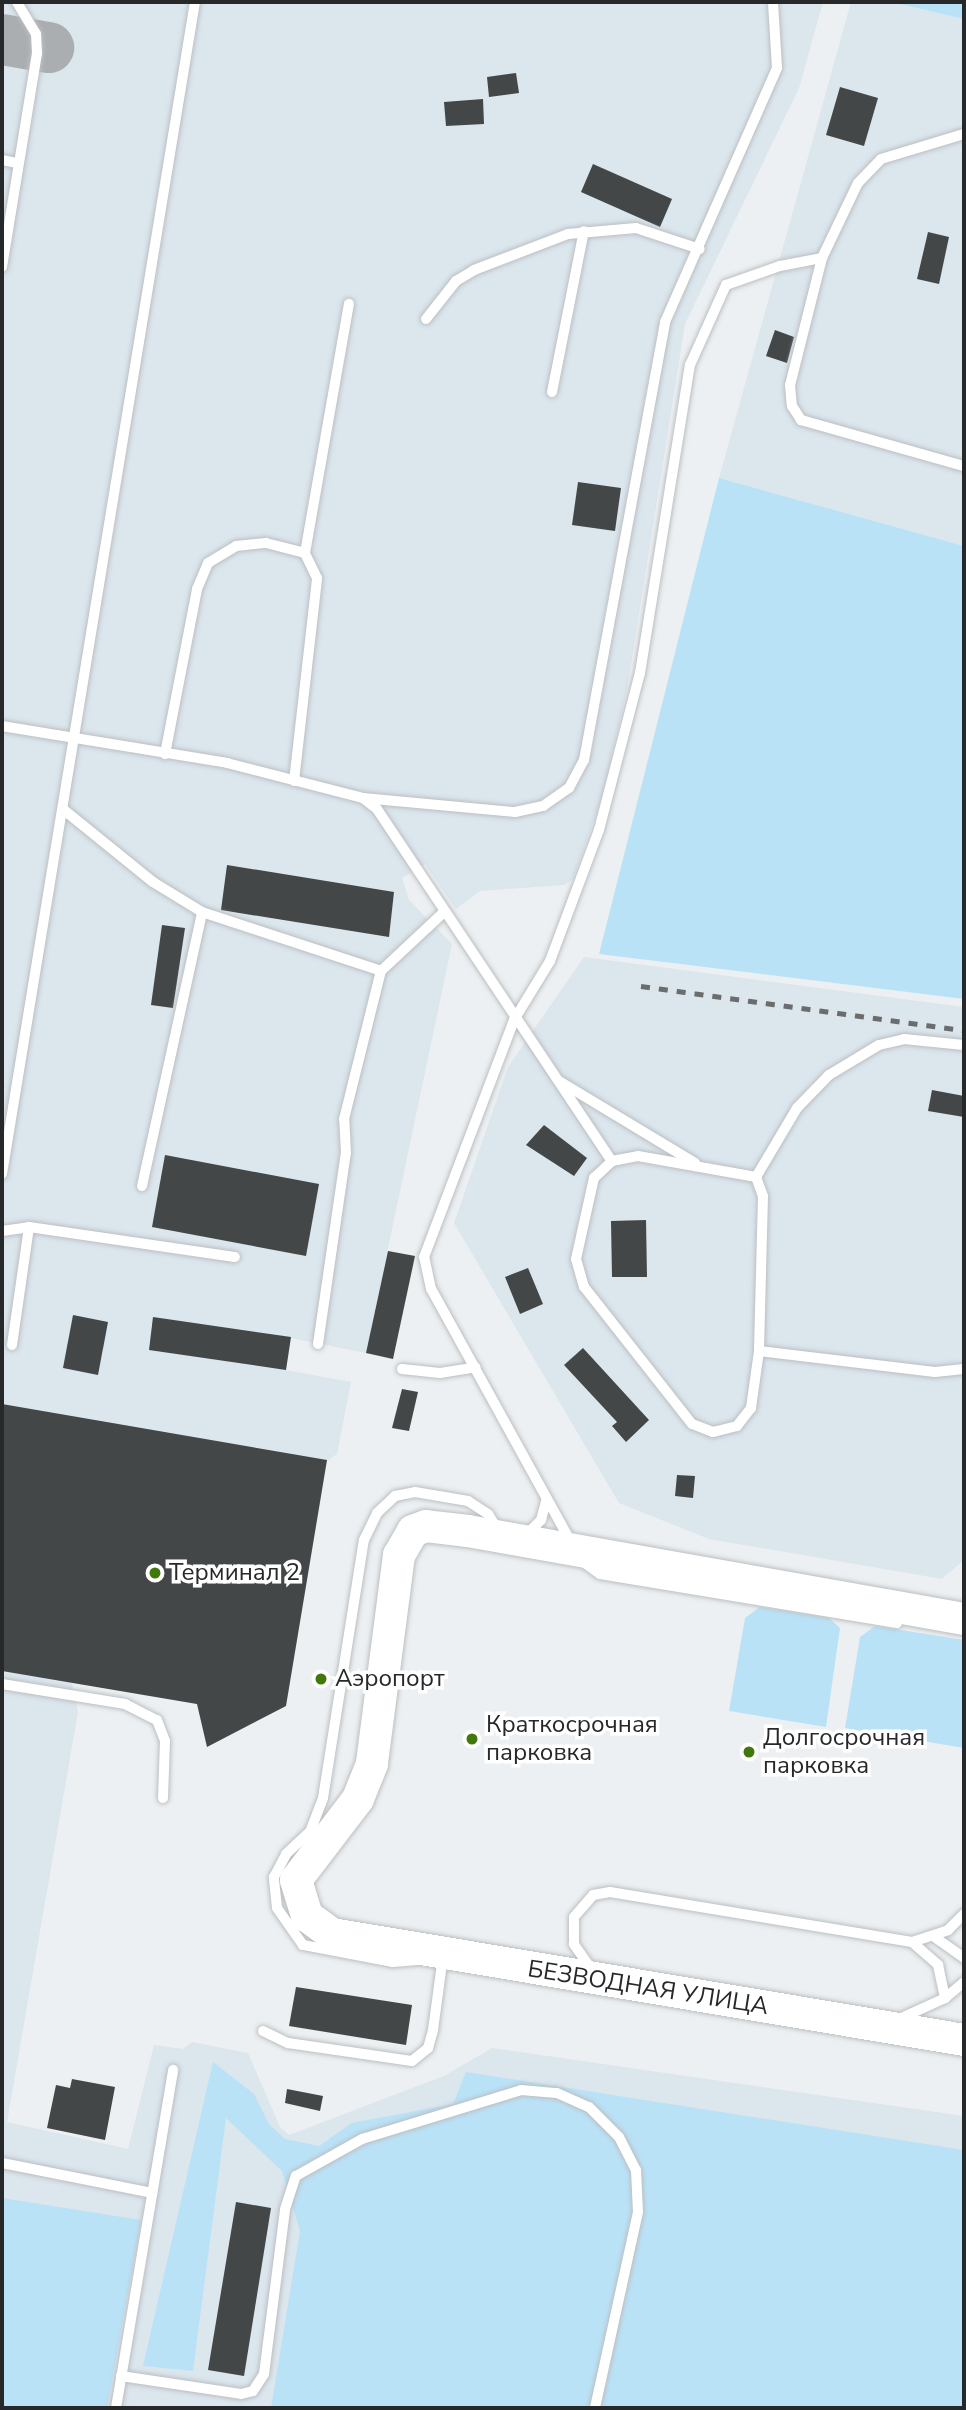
<!DOCTYPE html>
<meta charset="utf-8">
<style>
body{margin:0}
#map{position:relative;width:966px;height:2410px;overflow:hidden;background:#ecf0f2;font-family:"Nunito Sans",sans-serif}
div>[style]{position:absolute}
.built>*{inset:0;background:#dbe6ed}
.green>*{inset:0;background:#bae2f7}
.taxiway>*{height:51px;margin:-25.5px;padding:0 25.5px;transform-origin:25.5px;border-radius:25.5px;background:#abaeb0}
.building>*{inset:0;background:#434748}
.roads{filter:drop-shadow(0 0 2px #bcbfc1) drop-shadow(0 0 2px #bcbfc1)}
.service>*{height:10px;margin:-5px;padding:0 5px;transform-origin:5px;border-radius:5px;background:#fff}
.secondary>*{height:32px;margin:-16px;padding:0 16px;transform-origin:16px;border-radius:16px;background:#fff}
.rail>*{height:5px;margin-top:-2.5px;transform-origin:0;background:repeating-linear-gradient(90deg,#6a6c6d 0 9px,transparent 0 18px)}
.dots>*{width:19px;height:19px;translate:-50% -50%;box-sizing:border-box;border:4px solid #fff;border-radius:50%}
span{translate:-50% -50%;white-space:nowrap;text-align:center;line-height:1.15;-webkit-text-stroke:7px #fff;paint-order:stroke}
.poi-label{font-size:24px;color:#272829}
.left{translate:0 -50%;text-align:left}
.street-label{font-size:24px;color:#272829}
.frame{position:absolute;inset:0;border:4px solid #272829;pointer-events:none}
</style>
<div id="map">
<div class="built">
<i style="clip-path:polygon(2px 2px,823px 2px,799px 88px,685px 324px,627px 689px,602px 797px,573px 879px,564px 885px,480px 891px,456px 909px,425px 864px,402px 878px,409px 900px,452px 944px,366px 1353px,291px 1338px,286px 1370px,351px 1382px,337px 1454px,327px 1461px,286px 1706px,207px 1747px,197px 1704px,72px 1683px,78px 1712px,7px 2122px,128px 2149px,154px 2045px,183px 2049px,192px 2042px,248px 2053px,280px 2127px,289px 2135px,444px 2076px,492px 2048px,964px 2116px,964px 2408px,2px 2408px)"></i>
<i style="clip-path:polygon(851px 2px,891px 2px,964px 19px,964px 546px,719px 478px)"></i>
<i style="clip-path:polygon(584px 957px,964px 1007px,964px 1560px,942px 1579px,709px 1539px,619px 1503px,454px 1223px,508px 1067px)"></i>
</div>
<div class="green">
<i style="clip-path:polygon(891px 2px,964px 2px,964px 19px)"></i>
<i style="clip-path:polygon(719px 478px,964px 546px,964px 999px,599px 954px)"></i>
<i style="clip-path:polygon(760px 1607px,829px 1618px,840px 1628px,826px 1727px,729px 1711px,745px 1618px)"></i>
<i style="clip-path:polygon(875px 1626px,964px 1640px,964px 1748px,845px 1728px,860px 1637px)"></i>
<i style="clip-path:polygon(213px 2062px,254px 2094px,269px 2124px,285px 2139px,319px 2146px,352px 2123px,453px 2104px,466px 2072px,964px 2150px,964px 2408px,271px 2408px,300px 2231px,282px 2171px,226px 2118px,193px 2371px,143px 2366px)"></i>
<i style="clip-path:polygon(2px 2198px,141px 2220px,107px 2408px,2px 2408px)"></i>
</div>
<div class="taxiway">
<i style="left:2px;top:39px;width:47px;rotate:9.9deg"></i>
</div>
<div class="building">
<i style="clip-path:polygon(516px 73px,519px 93px,489px 97px,487px 77px)"></i>
<i style="clip-path:polygon(840px 87px,878px 98px,864px 146px,826px 135px)"></i>
<i style="clip-path:polygon(483px 99px,484px 124px,446px 126px,444px 102px)"></i>
<i style="clip-path:polygon(593px 164px,672px 199px,660px 227px,581px 192px)"></i>
<i style="clip-path:polygon(928px 232px,949px 237px,939px 284px,917px 279px)"></i>
<i style="clip-path:polygon(775px 330px,794px 337px,787px 363px,766px 356px)"></i>
<i style="clip-path:polygon(578px 482px,621px 488px,615px 531px,572px 525px)"></i>
<i style="clip-path:polygon(227px 865px,394px 892px,389px 937px,221px 910px)"></i>
<i style="clip-path:polygon(162px 925px,185px 928px,173px 1008px,151px 1005px)"></i>
<i style="clip-path:polygon(932px 1090px,964px 1096px,964px 1117px,928px 1111px)"></i>
<i style="clip-path:polygon(544px 1125px,587px 1158px,574px 1176px,526px 1145px)"></i>
<i style="clip-path:polygon(165px 1155px,319px 1184px,306px 1256px,152px 1227px)"></i>
<i style="clip-path:polygon(646px 1220px,647px 1277px,612px 1277px,611px 1221px)"></i>
<i style="clip-path:polygon(388px 1251px,415px 1256px,393px 1359px,366px 1353px)"></i>
<i style="clip-path:polygon(528px 1268px,543px 1304px,520px 1314px,505px 1277px)"></i>
<i style="clip-path:polygon(73px 1315px,108px 1322px,98px 1375px,63px 1368px)"></i>
<i style="clip-path:polygon(153px 1317px,291px 1337px,286px 1370px,149px 1350px)"></i>
<i style="clip-path:polygon(583px 1348px,649px 1420px,626px 1442px,612px 1426px,617px 1422px,564px 1365px)"></i>
<i style="clip-path:polygon(402px 1389px,418px 1392px,409px 1431px,392px 1428px)"></i>
<i style="clip-path:polygon(2px 1404px,327px 1460px,286px 1706px,207px 1747px,197px 1704px,2px 1671px)"></i>
<i style="clip-path:polygon(677px 1475px,695px 1476px,693px 1498px,675px 1496px)"></i>
<i style="clip-path:polygon(296px 1987px,412px 2005px,406px 2045px,289px 2026px)"></i>
<i style="clip-path:polygon(72px 2079px,115px 2087px,105px 2140px,47px 2128px,56px 2085px,70px 2088px)"></i>
<i style="clip-path:polygon(287px 2089px,323px 2096px,320px 2111px,285px 2103px)"></i>
<i style="clip-path:polygon(236px 2202px,271px 2208px,244px 2376px,208px 2370px)"></i>
</div>
<div class="roads">
<div class="service">
<i style="left:2px;top:160px;width:16px;rotate:11deg"></i>
<i style="left:822px;top:258px;width:131px;rotate:104.1deg"></i>
<i style="left:790px;top:385px;width:21px;rotate:85deg"></i>
<i style="left:792px;top:406px;width:17px;rotate:57deg"></i>
<i style="left:801px;top:420px;width:169px;rotate:15.8deg"></i>
<i style="left:2px;top:267px;width:217px;rotate:-80.7deg"></i>
<i style="left:37px;top:53px;width:19px;rotate:-93deg"></i>
<i style="left:36px;top:34px;width:37px;rotate:-121deg"></i>
<i style="left:426px;top:319px;width:48px;rotate:-51.7deg"></i>
<i style="left:456px;top:281px;width:21px;rotate:-31deg"></i>
<i style="left:474px;top:270px;width:101px;rotate:-21deg"></i>
<i style="left:568px;top:234px;width:68px;rotate:-5deg"></i>
<i style="left:636px;top:228px;width:67px;rotate:18.2deg"></i>
<i style="left:552px;top:392px;width:164px;rotate:-78.8deg"></i>
<i style="left:2px;top:726px;width:228px;rotate:9.3deg"></i>
<i style="left:227px;top:763px;width:140px;rotate:14.4deg"></i>
<i style="left:363px;top:798px;width:18px;rotate:38deg"></i>
<i style="left:377px;top:809px;width:423px;rotate:56.3deg"></i>
<i style="left:165px;top:754px;width:168px;rotate:-79deg"></i>
<i style="left:197px;top:589px;width:28px;rotate:-67deg"></i>
<i style="left:208px;top:563px;width:33px;rotate:-31deg"></i>
<i style="left:236px;top:546px;width:30px;rotate:-6deg"></i>
<i style="left:266px;top:543px;width:40px;rotate:14.4deg"></i>
<i style="left:294px;top:781px;width:204px;rotate:-83.5deg"></i>
<i style="left:317px;top:578px;width:28px;rotate:-116deg"></i>
<i style="left:305px;top:553px;width:253px;rotate:-80deg"></i>
<i style="left:363px;top:798px;width:153px;rotate:5.3deg"></i>
<i style="left:515px;top:812px;width:29px;rotate:-12deg"></i>
<i style="left:543px;top:806px;width:32px;rotate:-35deg"></i>
<i style="left:569px;top:788px;width:32px;rotate:-62deg"></i>
<i style="left:584px;top:760px;width:445px;rotate:-79.5deg"></i>
<i style="left:665px;top:322px;width:278px;rotate:-66.2deg"></i>
<i style="left:777px;top:68px;width:66px;rotate:-93.5deg"></i>
<i style="left:64px;top:810px;width:114px;rotate:39deg"></i>
<i style="left:153px;top:882px;width:57px;rotate:31.5deg"></i>
<i style="left:202px;top:912px;width:188px;rotate:18.2deg"></i>
<i style="left:559px;top:1081px;width:159px;rotate:31.1deg"></i>
<i style="left:638px;top:1156px;width:120px;rotate:10.1deg"></i>
<i style="left:756px;top:1177px;width:20px;rotate:70deg"></i>
<i style="left:763px;top:1196px;width:155px;rotate:91.5deg"></i>
<i style="left:759px;top:1351px;width:58px;rotate:98deg"></i>
<i style="left:751px;top:1408px;width:23px;rotate:128deg"></i>
<i style="left:737px;top:1426px;width:25px;rotate:166deg"></i>
<i style="left:713px;top:1432px;width:22px;rotate:-159deg"></i>
<i style="left:692px;top:1424px;width:174px;rotate:-128.2deg"></i>
<i style="left:584px;top:1287px;width:29px;rotate:-106deg"></i>
<i style="left:576px;top:1259px;width:83px;rotate:-77.5deg"></i>
<i style="left:594px;top:1178px;width:25px;rotate:-43deg"></i>
<i style="left:612px;top:1161px;width:26px;rotate:-11deg"></i>
<i style="left:2px;top:1174px;width:1188px;rotate:-80.65deg"></i>
<i style="left:756px;top:1177px;width:80px;rotate:-59.3deg"></i>
<i style="left:797px;top:1108px;width:46px;rotate:-45.9deg"></i>
<i style="left:829px;top:1075px;width:58px;rotate:-31deg"></i>
<i style="left:879px;top:1045px;width:26px;rotate:-13deg"></i>
<i style="left:904px;top:1039px;width:60px;rotate:5.7deg"></i>
<i style="left:142px;top:1186px;width:280px;rotate:-77.6deg"></i>
<i style="left:2px;top:1231px;width:27px;rotate:-8deg"></i>
<i style="left:318px;top:1344px;width:193px;rotate:-81.7deg"></i>
<i style="left:346px;top:1153px;width:34px;rotate:-93deg"></i>
<i style="left:344px;top:1119px;width:153px;rotate:-76deg"></i>
<i style="left:381px;top:971px;width:85px;rotate:-43.1deg"></i>
<i style="left:12px;top:1345px;width:119px;rotate:-81.8deg"></i>
<i style="left:29px;top:1227px;width:208px;rotate:8.3deg"></i>
<i style="left:759px;top:1351px;width:177px;rotate:6.8deg"></i>
<i style="left:935px;top:1372px;width:29px;rotate:-6deg"></i>
<i style="left:402px;top:1369px;width:38px;rotate:6deg"></i>
<i style="left:440px;top:1373px;width:36px;rotate:-9deg"></i>
<i style="left:525px;top:1536px;width:23px;rotate:-45deg"></i>
<i style="left:541px;top:1520px;width:20px;rotate:-75deg"></i>
<i style="left:572px;top:1544px;width:291px;rotate:-118.9deg"></i>
<i style="left:431px;top:1289px;width:33px;rotate:-102deg"></i>
<i style="left:424px;top:1257px;width:254px;rotate:-69.2deg"></i>
<i style="left:514px;top:1020px;width:69px;rotate:-58.6deg"></i>
<i style="left:550px;top:961px;width:140px;rotate:-69.5deg"></i>
<i style="left:599px;top:830px;width:162px;rotate:-75.4deg"></i>
<i style="left:640px;top:673px;width:312px;rotate:-80.8deg"></i>
<i style="left:690px;top:365px;width:88px;rotate:-65.8deg"></i>
<i style="left:726px;top:285px;width:57px;rotate:-19.4deg"></i>
<i style="left:780px;top:266px;width:43px;rotate:-10.8deg"></i>
<i style="left:822px;top:258px;width:83px;rotate:-64.4deg"></i>
<i style="left:858px;top:183px;width:33px;rotate:-46deg"></i>
<i style="left:881px;top:159px;width:87px;rotate:-16.8deg"></i>
<i style="left:582px;top:1561px;width:22px;rotate:36deg"></i>
<i style="left:600px;top:1574px;width:301px;rotate:9.4deg"></i>
<i style="left:2px;top:1684px;width:125px;rotate:9.2deg"></i>
<i style="left:125px;top:1704px;width:36px;rotate:27deg"></i>
<i style="left:157px;top:1720px;width:22px;rotate:69deg"></i>
<i style="left:165px;top:1741px;width:57px;rotate:92deg"></i>
<i style="left:933px;top:1936px;width:38px;rotate:35deg"></i>
<i style="left:912px;top:1942px;width:35px;rotate:41deg"></i>
<i style="left:938px;top:1965px;width:34px;rotate:78deg"></i>
<i style="left:417px;top:1960px;width:24px;rotate:175deg"></i>
<i style="left:393px;top:1962px;width:92px;rotate:-169.3deg"></i>
<i style="left:303px;top:1945px;width:45px;rotate:-125.1deg"></i>
<i style="left:277px;top:1908px;width:31px;rotate:-96deg"></i>
<i style="left:274px;top:1877px;width:26px;rotate:-62deg"></i>
<i style="left:286px;top:1854px;width:33px;rotate:-43deg"></i>
<i style="left:310px;top:1832px;width:36px;rotate:-69deg"></i>
<i style="left:323px;top:1798px;width:261px;rotate:-81deg"></i>
<i style="left:364px;top:1540px;width:30px;rotate:-64deg"></i>
<i style="left:377px;top:1513px;width:25px;rotate:-43deg"></i>
<i style="left:395px;top:1496px;width:20px;rotate:-11deg"></i>
<i style="left:415px;top:1492px;width:54px;rotate:9.6deg"></i>
<i style="left:468px;top:1501px;width:24px;rotate:33deg"></i>
<i style="left:488px;top:1514px;width:19px;rotate:58deg"></i>
<i style="left:592px;top:1970px;width:32px;rotate:-125deg"></i>
<i style="left:574px;top:1944px;width:27px;rotate:-90deg"></i>
<i style="left:574px;top:1917px;width:29px;rotate:-49deg"></i>
<i style="left:593px;top:1895px;width:17px;rotate:-10deg"></i>
<i style="left:610px;top:1892px;width:306px;rotate:9.4deg"></i>
<i style="left:912px;top:1942px;width:38px;rotate:-18deg"></i>
<i style="left:948px;top:1930px;width:23px;rotate:-45deg"></i>
<i style="left:897px;top:2020px;width:53px;rotate:-24.6deg"></i>
<i style="left:945px;top:1998px;width:25px;rotate:-40deg"></i>
<i style="left:263px;top:2031px;width:28px;rotate:26deg"></i>
<i style="left:288px;top:2043px;width:125px;rotate:8.3deg"></i>
<i style="left:412px;top:2061px;width:21px;rotate:-39deg"></i>
<i style="left:428px;top:2048px;width:19px;rotate:-74deg"></i>
<i style="left:433px;top:2030px;width:75px;rotate:-82.3deg"></i>
<i style="left:2px;top:2163px;width:153px;rotate:11.3deg"></i>
<i style="left:121px;top:2376px;width:121px;rotate:8.5deg"></i>
<i style="left:241px;top:2394px;width:12px;rotate:-14deg"></i>
<i style="left:253px;top:2391px;width:20px;rotate:-57deg"></i>
<i style="left:264px;top:2374px;width:166px;rotate:-82.7deg"></i>
<i style="left:285px;top:2209px;width:35px;rotate:-72deg"></i>
<i style="left:296px;top:2176px;width:76px;rotate:-29.3deg"></i>
<i style="left:362px;top:2139px;width:166px;rotate:-17.1deg"></i>
<i style="left:521px;top:2090px;width:36px;rotate:5deg"></i>
<i style="left:557px;top:2093px;width:35px;rotate:24deg"></i>
<i style="left:589px;top:2107px;width:42px;rotate:45deg"></i>
<i style="left:619px;top:2137px;width:37px;rotate:63deg"></i>
<i style="left:636px;top:2170px;width:42px;rotate:87.3deg"></i>
<i style="left:638px;top:2212px;width:201px;rotate:102.4deg"></i>
<i style="left:116px;top:2408px;width:343px;rotate:-80.4deg"></i>
</div>
<div class="secondary">
<i style="left:964px;top:1619px;width:504px;rotate:-169.94deg"></i>
<i style="left:468px;top:1531px;width:42px;rotate:-173.2deg"></i>
<i style="left:426px;top:1526px;width:14px;rotate:159deg"></i>
<i style="left:413px;top:1531px;width:28px;rotate:120deg"></i>
<i style="left:399px;top:1555px;width:211px;rotate:97.4deg"></i>
<i style="left:372px;top:1764px;width:38px;rotate:112deg"></i>
<i style="left:358px;top:1799px;width:102px;rotate:127.4deg"></i>
<i style="left:296px;top:1880px;width:38px;rotate:73deg"></i>
<i style="left:307px;top:1916px;width:31px;rotate:36deg"></i>
<i style="left:332px;top:1934px;width:641px;rotate:9.52deg"></i>
</div>
</div>
<div class="rail">
<i style="left:641px;top:986px;width:326px;rotate:7.8deg"></i>
</div>
<div class="dots">
<i style="left:155px;top:1573px;background:#41780b"></i>
<i style="left:321px;top:1679px;background:#41780b"></i>
<i style="left:472px;top:1739px;background:#41780b"></i>
<i style="left:749px;top:1752px;background:#41780b"></i>
</div>
<div class="poi-label">
<span class="left" style="left:169px;top:1573px">Терминал 2</span>
<span class="left" style="left:335px;top:1679px">Аэропорт</span>
<span class="left" style="left:486px;top:1739px">Краткосрочная<br>парковка</span>
<span class="left" style="left:763px;top:1752px">Долгосрочная<br>парковка</span>
</div>
<div class="street-label">
<span style="left:648px;top:1988px;rotate:9deg">БЕЗВОДНАЯ УЛИЦА</span>
</div>
<div class="frame"></div>
</div>
